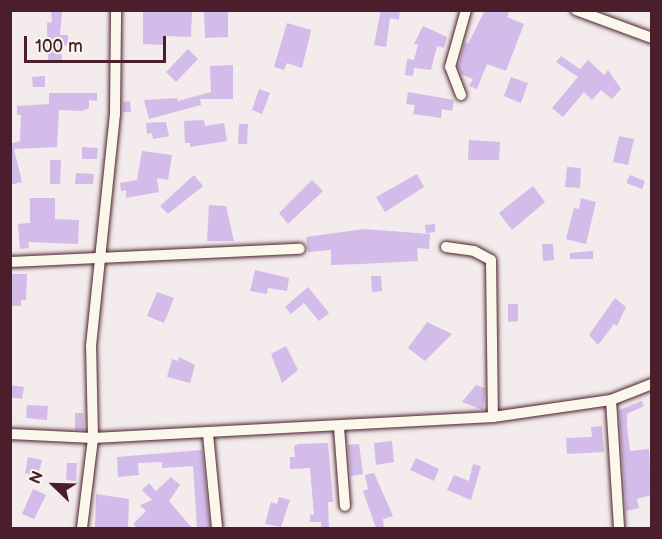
<!DOCTYPE html>
<style>
body{margin:0}
#map{position:relative;width:662px;height:539px;overflow:hidden;background:#f3ebec;font-family:"Balsamiq Sans",sans-serif}
div>[style]{position:absolute}
.building>*{inset:0;background:#d3bbea}
.roads{filter:drop-shadow(0 0 2px #4a1f2b) drop-shadow(0 0 2px #4a1f2b)}
.street>*{height:10px;margin:-5px;padding:0 5px;transform-origin:5px;border-radius:5px;background:#fbf7ec}
span{translate:-50% -50%;white-space:nowrap;text-align:center;line-height:1.15;-webkit-text-stroke:6px #fbf7ec;paint-order:stroke}
.frame{position:absolute;inset:0;border:12px solid #4a1f2b;pointer-events:none}
.north{position:absolute;left:24px;top:455px;width:60px;height:60px;-webkit-text-stroke:4px #fbf7ec;paint-order:stroke;rotate:293deg;font-size:16px;font-weight:700;line-height:24px;text-align:center;color:#4a1f2b}
.north::after{content:'';display:block;margin:auto;width:21px;height:27px;background:#4a1f2b;clip-path:polygon(50% 0,100% 100%,50% 72%,0 100%)}
.scale{position:absolute;left:24px;top:36px;width:142px;height:27px;box-sizing:border-box;border:3px solid #4a1f2b;border-top:0;padding-left:8px;font-size:18px;line-height:21px;white-space:nowrap;color:#4a1f2b;-webkit-text-stroke:4px #fbf7ec;paint-order:stroke}
</style>
<div id="map">
<div class="building">
<i style="clip-path:polygon(143px 10px,192px 10px,191px 37px,166px 36px,166px 45px,143px 44px)"></i>
<i style="clip-path:polygon(204px 10px,228px 10px,228px 37px,205px 38px)"></i>
<i style="clip-path:polygon(381px 10px,400px 10px,399px 20px,390px 18px,386px 47px,374px 45px)"></i>
<i style="clip-path:polygon(485px 10px,504px 10px,509px 13px,507px 17px,524px 24px,506px 71px,487px 64px,477px 89px,469px 86px,473px 79px,461px 74px,458px 67px,465px 42px,468px 44px)"></i>
<i style="clip-path:polygon(51px 11px,62px 11px,60px 35px,68px 35px,68px 45px,61px 46px,62px 63px,48px 63px,47px 23px,52px 22px)"></i>
<i style="clip-path:polygon(287px 23px,311px 30px,302px 68px,287px 63px,284px 70px,274px 67px)"></i>
<i style="clip-path:polygon(423px 26px,447px 37px,444px 48px,437px 46px,431px 70px,414px 68px,413px 76px,405px 75px,407px 59px,414px 60px,418px 45px,414px 44px)"></i>
<i style="clip-path:polygon(188px 49px,198px 59px,176px 82px,166px 72px)"></i>
<i style="clip-path:polygon(561px 56px,580px 69px,588px 60px,604px 75px,608px 70px,621px 89px,612px 99px,601px 90px,592px 100px,584px 92px,563px 117px,552px 108px,578px 77px,556px 62px)"></i>
<i style="clip-path:polygon(233px 65px,233px 99px,200px 99px,201px 105px,149px 119px,144px 100px,177px 98px,178px 101px,211px 92px,210px 66px)"></i>
<i style="clip-path:polygon(45px 76px,45px 87px,33px 87px,32px 77px)"></i>
<i style="clip-path:polygon(511px 77px,528px 83px,521px 103px,504px 96px)"></i>
<i style="clip-path:polygon(259px 89px,270px 93px,262px 114px,252px 110px)"></i>
<i style="clip-path:polygon(408px 92px,454px 100px,452px 111px,442px 109px,441px 118px,413px 114px,415px 105px,406px 104px)"></i>
<i style="clip-path:polygon(49px 93px,97px 93px,97px 101px,89px 100px,89px 108px,82px 111px,59px 110px,57px 147px,14px 149px,22px 182px,10px 185px,10px 144px,20px 141px,21px 115px,17px 115px,17px 106px,49px 104px)"></i>
<i style="clip-path:polygon(130px 101px,131px 112px,123px 112px,123px 102px)"></i>
<i style="clip-path:polygon(204px 120px,205px 126px,224px 123px,227px 141px,190px 147px,190px 143px,185px 143px,184px 121px)"></i>
<i style="clip-path:polygon(166px 122px,169px 136px,153px 139px,152px 133px,147px 134px,146px 123px)"></i>
<i style="clip-path:polygon(239px 124px,248px 124px,247px 144px,238px 144px)"></i>
<i style="clip-path:polygon(619px 136px,634px 139px,628px 165px,613px 162px)"></i>
<i style="clip-path:polygon(469px 140px,500px 142px,499px 160px,468px 160px)"></i>
<i style="clip-path:polygon(82px 147px,98px 148px,97px 159px,82px 159px)"></i>
<i style="clip-path:polygon(142px 151px,172px 155px,168px 180px,157px 178px,159px 192px,126px 198px,126px 190px,121px 191px,120px 183px,137px 180px)"></i>
<i style="clip-path:polygon(50px 160px,61px 160px,60px 184px,50px 184px)"></i>
<i style="clip-path:polygon(567px 167px,581px 168px,580px 188px,565px 187px)"></i>
<i style="clip-path:polygon(76px 173px,94px 174px,93px 184px,75px 184px)"></i>
<i style="clip-path:polygon(417px 174px,424px 187px,385px 212px,376px 197px)"></i>
<i style="clip-path:polygon(194px 175px,203px 186px,168px 214px,160px 206px)"></i>
<i style="clip-path:polygon(630px 175px,645px 181px,642px 189px,626px 183px)"></i>
<i style="clip-path:polygon(312px 180px,323px 191px,288px 224px,279px 213px)"></i>
<i style="clip-path:polygon(533px 186px,545px 202px,512px 230px,499px 213px)"></i>
<i style="clip-path:polygon(30px 198px,55px 198px,55px 219px,79px 220px,78px 244px,28px 242px,29px 248px,20px 249px,18px 224px,30px 223px)"></i>
<i style="clip-path:polygon(581px 198px,596px 202px,586px 244px,566px 239px,574px 208px,579px 209px)"></i>
<i style="clip-path:polygon(209px 205px,226px 206px,234px 241px,207px 241px)"></i>
<i style="clip-path:polygon(435px 224px,435px 232px,426px 233px,425px 225px)"></i>
<i style="clip-path:polygon(364px 229px,430px 234px,429px 249px,417px 248px,418px 261px,361px 264px,331px 265px,331px 250px,308px 252px,306px 237px)"></i>
<i style="clip-path:polygon(542px 244px,553px 244px,554px 260px,543px 261px)"></i>
<i style="clip-path:polygon(593px 251px,593px 259px,570px 259px,570px 253px)"></i>
<i style="clip-path:polygon(255px 270px,289px 278px,287px 291px,268px 288px,267px 294px,250px 291px)"></i>
<i style="clip-path:polygon(10px 274px,27px 274px,26px 300px,21px 300px,21px 306px,10px 306px)"></i>
<i style="clip-path:polygon(371px 276px,381px 276px,382px 291px,372px 292px)"></i>
<i style="clip-path:polygon(308px 287px,329px 313px,319px 321px,304px 303px,291px 314px,285px 307px)"></i>
<i style="clip-path:polygon(157px 292px,174px 298px,164px 323px,147px 316px)"></i>
<i style="clip-path:polygon(615px 298px,626px 307px,617px 326px,614px 324px,598px 345px,589px 335px)"></i>
<i style="clip-path:polygon(508px 304px,518px 304px,518px 321px,508px 322px)"></i>
<i style="clip-path:polygon(427px 322px,452px 334px,425px 361px,408px 348px)"></i>
<i style="clip-path:polygon(286px 346px,298px 370px,282px 383px,271px 354px)"></i>
<i style="clip-path:polygon(179px 357px,195px 365px,190px 383px,167px 377px,172px 359px,178px 361px)"></i>
<i style="clip-path:polygon(10px 385px,24px 387px,22px 399px,10px 397px)"></i>
<i style="clip-path:polygon(476px 385px,485px 388px,483px 410px,462px 402px)"></i>
<i style="clip-path:polygon(642px 401px,644px 406px,627px 414px,627px 426px,630px 451px,649px 449px,651px 495px,637px 499px,639px 508px,626px 511px,619px 410px)"></i>
<i style="clip-path:polygon(27px 405px,48px 406px,47px 420px,26px 418px)"></i>
<i style="clip-path:polygon(75px 413px,83px 413px,84px 430px,75px 430px)"></i>
<i style="clip-path:polygon(602px 426px,604px 452px,567px 454px,566px 438px,592px 437px,591px 427px)"></i>
<i style="clip-path:polygon(392px 441px,394px 462px,376px 465px,374px 443px)"></i>
<i style="clip-path:polygon(328px 443px,333px 502px,328px 502px,329px 528px,321px 528px,321px 522px,310px 522px,310px 514px,314px 515px,310px 468px,290px 469px,290px 457px,295px 457px,294px 446px,299px 444px)"></i>
<i style="clip-path:polygon(359px 444px,363px 474px,351px 476px,348px 445px)"></i>
<i style="clip-path:polygon(202px 450px,210px 528px,197px 528px,193px 466px,162px 468px,162px 462px,138px 463px,139px 475px,118px 477px,117px 457px)"></i>
<i style="clip-path:polygon(28px 457px,42px 460px,38px 476px,25px 473px)"></i>
<i style="clip-path:polygon(416px 458px,439px 469px,434px 481px,410px 470px)"></i>
<i style="clip-path:polygon(67px 463px,77px 463px,76px 481px,66px 480px)"></i>
<i style="clip-path:polygon(473px 464px,481px 466px,471px 500px,447px 490px,454px 475px,469px 481px)"></i>
<i style="clip-path:polygon(374px 473px,393px 516px,383px 519px,384px 528px,376px 528px,363px 491px,368px 489px,365px 475px)"></i>
<i style="clip-path:polygon(171px 477px,180px 485px,169px 501px,192px 528px,137px 528px,133px 524px,146px 511px,140px 505px,152px 500px,142px 490px,149px 483px,156px 491px)"></i>
<i style="clip-path:polygon(33px 489px,46px 495px,34px 519px,22px 514px)"></i>
<i style="clip-path:polygon(96px 494px,129px 499px,128px 528px,95px 528px)"></i>
<i style="clip-path:polygon(279px 497px,290px 500px,281px 527px,265px 524px,271px 502px,277px 504px)"></i>
</div>
<div class="roads">
<div class="street">
<i style="left:576px;top:10px;width:81px;rotate:20.2deg"></i>
<i style="left:461px;top:95px;width:30px;rotate:-111deg"></i>
<i style="left:450px;top:67px;width:59px;rotate:-74.3deg"></i>
<i style="left:446px;top:247px;width:28px;rotate:8deg"></i>
<i style="left:474px;top:251px;width:19px;rotate:28deg"></i>
<i style="left:491px;top:260px;width:157px;rotate:89.3deg"></i>
<i style="left:10px;top:262px;width:290px;rotate:-2.6deg"></i>
<i style="left:611px;top:400px;width:128px;rotate:86.4deg"></i>
<i style="left:339px;top:427px;width:79px;rotate:85.7deg"></i>
<i style="left:10px;top:434px;width:83px;rotate:2.8deg"></i>
<i style="left:93px;top:438px;width:401px;rotate:-3deg"></i>
<i style="left:493px;top:417px;width:119px;rotate:-8.2deg"></i>
<i style="left:611px;top:400px;width:44px;rotate:-21.3deg"></i>
<i style="left:208px;top:434px;width:94px;rotate:84.5deg"></i>
<i style="left:82px;top:528px;width:91px;rotate:-83deg"></i>
<i style="left:93px;top:438px;width:92px;rotate:-91.2deg"></i>
<i style="left:91px;top:346px;width:233px;rotate:-84.1deg"></i>
<i style="left:115px;top:114px;width:104px;rotate:-89.4deg"></i>
</div>
</div>
<div class="frame"></div>
<div class="north">N</div>
<div class="scale">100 m</div>
</div>
